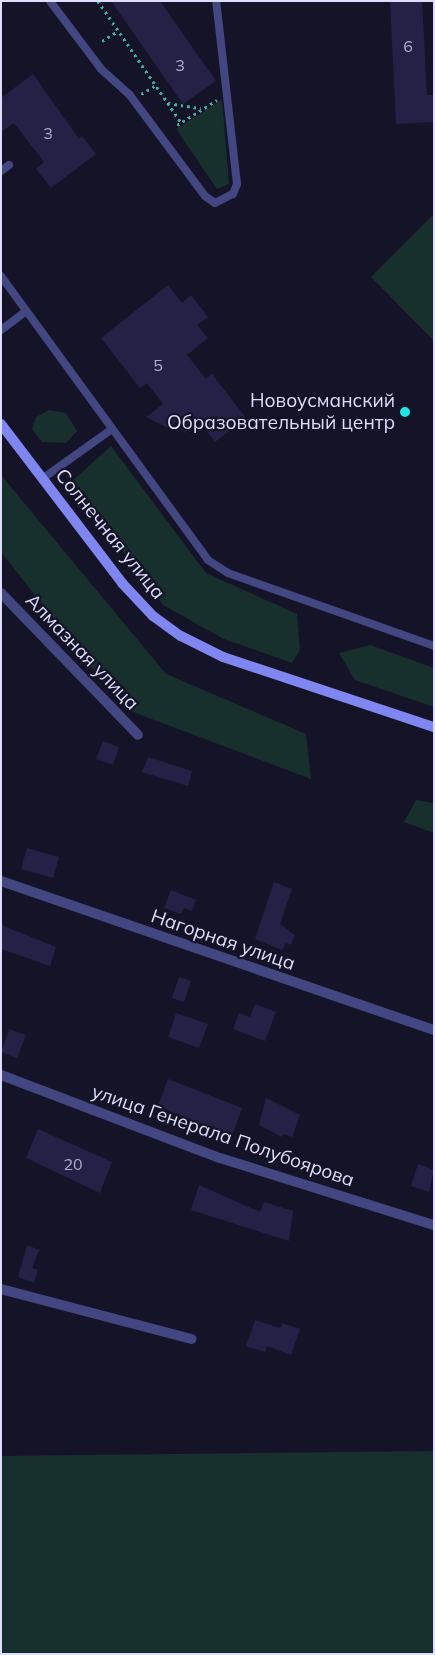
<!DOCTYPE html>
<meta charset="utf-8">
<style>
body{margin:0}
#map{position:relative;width:435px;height:1655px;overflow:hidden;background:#151327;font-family:Mulish,sans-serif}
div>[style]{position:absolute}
.green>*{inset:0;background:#17302d}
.building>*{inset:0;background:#252146}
.path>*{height:2.5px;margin-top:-1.25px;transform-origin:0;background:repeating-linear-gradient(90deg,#3eae9d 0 2.5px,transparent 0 6.5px)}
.lane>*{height:8px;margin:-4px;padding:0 4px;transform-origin:4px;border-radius:4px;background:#434781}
.street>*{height:10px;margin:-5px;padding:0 5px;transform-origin:5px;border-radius:5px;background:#434781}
.secondary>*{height:10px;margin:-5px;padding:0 5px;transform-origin:5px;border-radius:5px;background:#7f86f0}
.dots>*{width:14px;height:14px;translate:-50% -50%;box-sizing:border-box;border:2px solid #151327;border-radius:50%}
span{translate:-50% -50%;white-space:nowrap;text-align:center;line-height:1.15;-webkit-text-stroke:4.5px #151327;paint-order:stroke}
.number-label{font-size:16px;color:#b0aece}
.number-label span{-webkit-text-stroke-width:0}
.poi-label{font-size:19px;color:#deddfb}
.right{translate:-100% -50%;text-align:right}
.street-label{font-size:19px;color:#deddfb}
.frame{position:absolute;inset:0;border:2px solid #deddfb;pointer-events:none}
</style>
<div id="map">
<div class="green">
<i style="clip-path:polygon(222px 100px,229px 184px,217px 189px,176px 129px)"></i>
<i style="clip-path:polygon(434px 214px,434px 341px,371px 277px)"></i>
<i style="clip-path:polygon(49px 410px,66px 413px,77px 431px,66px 443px,42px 442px,32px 429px,36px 417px)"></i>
<i style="clip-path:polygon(111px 446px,206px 573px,297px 614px,300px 650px,292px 663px,224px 639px,163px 605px,71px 482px)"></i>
<i style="clip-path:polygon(1px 475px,166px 674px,306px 734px,311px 779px,125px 709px,1px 552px)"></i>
<i style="clip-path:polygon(370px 645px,434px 668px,434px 707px,355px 680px,339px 653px)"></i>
<i style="clip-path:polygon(416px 800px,434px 803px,434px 833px,404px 822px)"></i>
<i style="clip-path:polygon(434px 1451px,434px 1654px,1px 1654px,1px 1456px)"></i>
</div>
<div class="building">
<i style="clip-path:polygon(111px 1px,160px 1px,216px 81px,183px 104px)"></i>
<i style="clip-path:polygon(390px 1px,422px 1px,427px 95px,434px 95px,434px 122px,396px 124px)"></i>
<i style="clip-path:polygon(33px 74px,79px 139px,82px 136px,96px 154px,51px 188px,36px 169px,44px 162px,14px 123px,1px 132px,1px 98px)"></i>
<i style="clip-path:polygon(168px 285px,182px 303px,191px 295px,208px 317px,197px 325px,208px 338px,187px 355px,206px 379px,212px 374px,246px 418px,215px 442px,199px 421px,185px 433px,176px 422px,168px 428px,146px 417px,163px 404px,147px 383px,140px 388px,101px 338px)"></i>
<i style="clip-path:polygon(103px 741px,119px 747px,113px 765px,96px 759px)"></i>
<i style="clip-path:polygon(148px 757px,192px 771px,188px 786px,142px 772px)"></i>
<i style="clip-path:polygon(27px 848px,59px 857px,53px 878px,21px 869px)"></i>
<i style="clip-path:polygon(274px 882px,292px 889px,280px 924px,295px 935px,291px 945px,286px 943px,282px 950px,255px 939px)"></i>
<i style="clip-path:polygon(171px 890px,196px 900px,192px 911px,184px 908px,181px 914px,164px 908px)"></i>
<i style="clip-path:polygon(1px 925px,56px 947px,50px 966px,1px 949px)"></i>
<i style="clip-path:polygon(179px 977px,191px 981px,184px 1002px,172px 998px)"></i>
<i style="clip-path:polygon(255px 1004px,276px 1012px,265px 1041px,233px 1029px,239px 1013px,250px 1017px)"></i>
<i style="clip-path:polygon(176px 1013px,208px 1024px,199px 1048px,168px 1037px)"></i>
<i style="clip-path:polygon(9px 1029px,26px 1035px,17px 1058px,1px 1052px)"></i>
<i style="clip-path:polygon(168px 1079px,242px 1108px,232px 1136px,158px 1106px)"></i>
<i style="clip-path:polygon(266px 1098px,300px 1115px,292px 1137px,283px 1134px,282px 1137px,259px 1125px)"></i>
<i style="clip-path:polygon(38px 1129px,112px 1162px,100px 1193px,26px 1158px)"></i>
<i style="clip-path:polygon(418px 1164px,434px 1170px,429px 1192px,411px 1186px)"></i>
<i style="clip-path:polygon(199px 1185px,260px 1212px,264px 1202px,293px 1211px,289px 1241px,191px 1210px)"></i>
<i style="clip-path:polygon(27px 1245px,39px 1250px,32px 1268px,38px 1270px,34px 1283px,18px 1277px)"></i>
<i style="clip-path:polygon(255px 1320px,280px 1328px,282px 1323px,300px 1329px,291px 1355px,267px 1346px,265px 1352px,246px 1346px)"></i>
</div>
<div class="path">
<i style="left:98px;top:1px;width:147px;rotate:55.6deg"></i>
<i style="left:102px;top:41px;width:19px;rotate:-32deg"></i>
<i style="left:141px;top:94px;width:17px;rotate:-31deg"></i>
<i style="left:168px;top:103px;width:33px;rotate:9deg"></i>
<i style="left:177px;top:125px;width:47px;rotate:-32deg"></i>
</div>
<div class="lane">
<i style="left:50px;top:1px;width:85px;rotate:53.1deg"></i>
<i style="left:101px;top:69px;width:38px;rotate:42deg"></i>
<i style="left:129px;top:94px;width:127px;rotate:53.3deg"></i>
<i style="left:205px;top:196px;width:12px;rotate:35deg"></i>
<i style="left:215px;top:203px;width:20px;rotate:-27deg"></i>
<i style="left:233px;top:194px;width:11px;rotate:-68deg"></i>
<i style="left:237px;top:184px;width:184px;rotate:-96.5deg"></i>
<i style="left:1px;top:171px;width:10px;rotate:-37deg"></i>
<i style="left:1px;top:276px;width:351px;rotate:53.9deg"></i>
<i style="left:208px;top:560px;width:24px;rotate:33deg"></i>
<i style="left:228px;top:573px;width:219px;rotate:19.5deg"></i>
<i style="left:1px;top:330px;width:31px;rotate:-37deg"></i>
<i style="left:42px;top:479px;width:86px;rotate:-35.5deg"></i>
</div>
<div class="street">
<i style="left:1px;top:593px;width:197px;rotate:46deg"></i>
<i style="left:1px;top:881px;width:458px;rotate:19deg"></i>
<i style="left:1px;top:1075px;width:234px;rotate:20.8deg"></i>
<i style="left:220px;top:1158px;width:224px;rotate:17.4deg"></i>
<i style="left:1px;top:1289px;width:197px;rotate:14.7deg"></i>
</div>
<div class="secondary">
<i style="left:1px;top:424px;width:200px;rotate:52.7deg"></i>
<i style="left:122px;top:583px;width:45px;rotate:46.8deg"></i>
<i style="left:153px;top:616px;width:34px;rotate:36deg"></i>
<i style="left:181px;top:636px;width:47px;rotate:26.6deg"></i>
<i style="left:223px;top:657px;width:222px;rotate:18.4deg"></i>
</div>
<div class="dots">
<i style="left:405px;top:412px;background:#1fe3e5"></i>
</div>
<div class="number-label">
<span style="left:408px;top:46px">6</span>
<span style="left:180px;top:65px">3</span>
<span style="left:48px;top:133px">3</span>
<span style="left:158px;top:365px">5</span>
<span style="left:73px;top:1164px">20</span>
</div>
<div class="poi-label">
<span class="right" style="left:395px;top:412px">Новоусманский<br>Образовательный центр</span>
</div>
<div class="street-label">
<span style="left:110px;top:534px;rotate:51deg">Солнечная улица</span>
<span style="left:82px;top:652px;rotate:46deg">Алмазная улица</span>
<span style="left:223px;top:940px;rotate:19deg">Нагорная улица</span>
<span style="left:223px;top:1136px;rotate:19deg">улица Генерала Полубоярова</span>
</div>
<div class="frame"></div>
</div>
